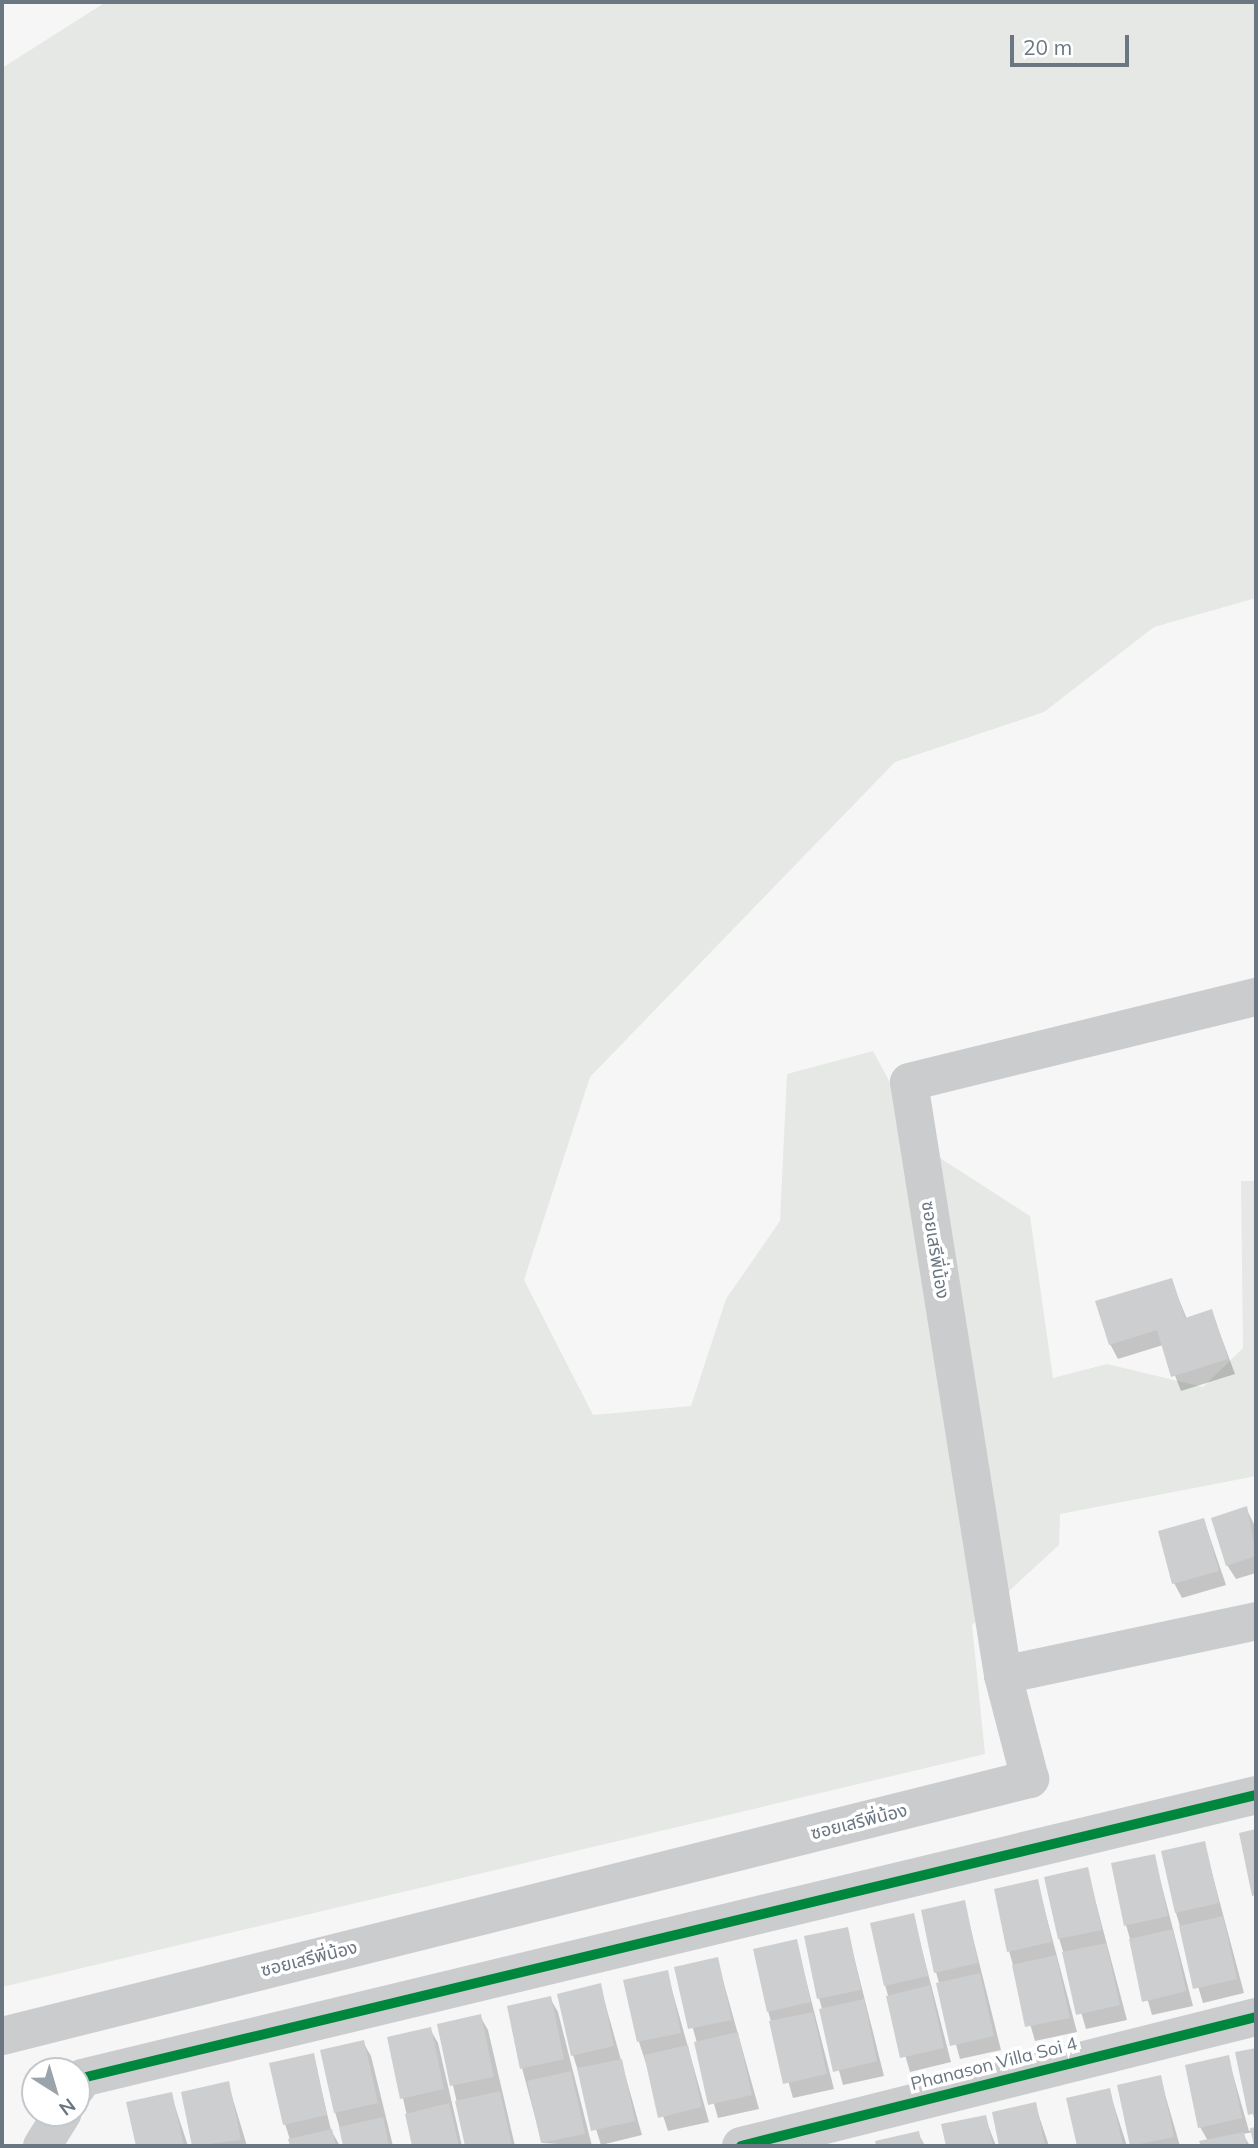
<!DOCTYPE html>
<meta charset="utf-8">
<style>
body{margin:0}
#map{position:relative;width:1258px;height:2148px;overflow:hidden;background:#f6f6f6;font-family:Mulish,"Noto Sans Thai",sans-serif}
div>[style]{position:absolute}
.green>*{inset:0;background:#e5e8e4}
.shadow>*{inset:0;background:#0003}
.building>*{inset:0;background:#cdcecf}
.minor>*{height:38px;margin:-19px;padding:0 19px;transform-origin:19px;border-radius:19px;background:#cbcccd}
.cycleway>*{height:10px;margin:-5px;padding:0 5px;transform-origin:5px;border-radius:5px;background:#00873e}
span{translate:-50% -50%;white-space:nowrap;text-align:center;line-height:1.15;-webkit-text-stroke:7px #fff;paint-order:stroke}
.street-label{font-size:18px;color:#6a7682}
.frame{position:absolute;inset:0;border:4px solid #6a7682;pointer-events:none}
.north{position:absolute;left:21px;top:2057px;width:70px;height:70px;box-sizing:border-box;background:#fff;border:2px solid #c3c8cd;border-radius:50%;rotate:143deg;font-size:19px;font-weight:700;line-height:28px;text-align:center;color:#6a7682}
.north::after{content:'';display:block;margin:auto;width:24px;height:32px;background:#9ba3ab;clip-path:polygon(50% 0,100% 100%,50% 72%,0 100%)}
.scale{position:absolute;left:1010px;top:35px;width:119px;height:32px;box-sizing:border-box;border:4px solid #6a7682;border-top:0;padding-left:9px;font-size:21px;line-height:24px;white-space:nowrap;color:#6a7682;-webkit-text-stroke:5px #fff;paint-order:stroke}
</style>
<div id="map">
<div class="green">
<i style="clip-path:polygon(106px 2px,1256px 2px,1256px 598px,1154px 627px,1044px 712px,895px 762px,590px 1077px,524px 1280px,593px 1415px,691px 1406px,726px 1299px,780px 1221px,787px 1074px,873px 1051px,926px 1149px,1030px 1216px,1053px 1378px,1107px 1364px,1203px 1387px,1243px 1348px,1241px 1181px,1256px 1181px,1256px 1476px,1060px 1514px,1059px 1545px,972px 1625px,985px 1754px,2px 1987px,2px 68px)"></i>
</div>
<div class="shadow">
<i style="clip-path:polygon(1171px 1280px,1187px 1319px,1212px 1312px,1235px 1374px,1181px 1391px,1163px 1345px,1118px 1359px,1110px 1344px)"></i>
<i style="clip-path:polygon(1246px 1508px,1256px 1528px,1256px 1573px,1236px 1579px,1227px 1565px)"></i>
<i style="clip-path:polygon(1204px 1520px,1226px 1585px,1182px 1598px,1174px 1583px)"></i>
<i style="clip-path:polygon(1204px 1843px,1244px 1993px,1203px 2003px,1176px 1913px)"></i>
<i style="clip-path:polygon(1154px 1856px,1193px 2006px,1152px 2015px,1126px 1925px)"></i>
<i style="clip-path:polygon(1087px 1869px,1127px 2020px,1086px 2029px,1059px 1938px)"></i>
<i style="clip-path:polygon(1037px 1881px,1077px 2032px,1035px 2041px,1009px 1951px)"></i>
<i style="clip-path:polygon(964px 1902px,1001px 2050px,960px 2059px,936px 1972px)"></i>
<i style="clip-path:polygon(913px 1915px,951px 2062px,910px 2072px,885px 1985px)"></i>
<i style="clip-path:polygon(847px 1929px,884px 2076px,843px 2085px,819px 1998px)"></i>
<i style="clip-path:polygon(796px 1941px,834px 2089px,793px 2098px,768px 2011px)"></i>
<i style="clip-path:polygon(717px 1959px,759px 2109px,718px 2118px,676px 1968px)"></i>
<i style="clip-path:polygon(667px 1972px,709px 2122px,668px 2131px,639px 2042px)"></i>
<i style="clip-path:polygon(600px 1985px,642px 2135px,601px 2145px,573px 2055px)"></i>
<i style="clip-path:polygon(550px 1998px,558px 2012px,592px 2146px,542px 2143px,522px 2068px)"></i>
<i style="clip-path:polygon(480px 2016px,488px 2030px,515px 2146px,467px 2146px,439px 2025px)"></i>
<i style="clip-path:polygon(430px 2029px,438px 2043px,462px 2146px,414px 2146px,389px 2038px)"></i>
<i style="clip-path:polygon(363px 2042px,371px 2056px,393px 2146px,345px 2146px,335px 2112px)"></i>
<i style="clip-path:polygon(1256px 2050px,1256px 2125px,1237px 2054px)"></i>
<i style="clip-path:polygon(313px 2055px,331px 2130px,340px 2146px,292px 2146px,285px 2124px)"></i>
<i style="clip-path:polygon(1228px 2057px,1249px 2131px,1256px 2129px,1256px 2146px,1253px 2132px,1243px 2134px,1250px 2146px,1202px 2146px,1208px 2141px,1200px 2127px)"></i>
<i style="clip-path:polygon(1160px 2077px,1180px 2146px,1132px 2146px,1119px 2086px)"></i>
<i style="clip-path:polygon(228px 2083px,247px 2146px,194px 2146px,183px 2093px)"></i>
<i style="clip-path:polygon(1109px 2090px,1127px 2146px,1078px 2146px,1068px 2099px)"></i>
<i style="clip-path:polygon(171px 2094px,188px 2146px,138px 2146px,129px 2104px)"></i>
<i style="clip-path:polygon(1035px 2104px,1049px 2146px,1001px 2146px,994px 2113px)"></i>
<i style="clip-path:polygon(985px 2117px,996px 2146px,948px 2146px,944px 2126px)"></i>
<i style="clip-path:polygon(918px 2133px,925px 2146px,878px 2146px,877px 2142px)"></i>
</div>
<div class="building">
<i style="clip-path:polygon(1172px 1278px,1185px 1318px,1212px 1309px,1228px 1359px,1171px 1377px,1157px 1330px,1109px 1345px,1095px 1301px)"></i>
<i style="clip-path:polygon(1247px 1506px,1256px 1556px,1226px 1566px,1211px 1518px)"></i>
<i style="clip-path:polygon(1204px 1518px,1219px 1571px,1172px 1584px,1158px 1531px)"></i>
<i style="clip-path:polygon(1256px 1829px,1256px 1895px,1252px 1896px,1239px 1833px)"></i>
<i style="clip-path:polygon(1205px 1841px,1219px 1903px,1175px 1913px,1161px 1851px)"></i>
<i style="clip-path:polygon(1155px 1854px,1168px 1916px,1124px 1926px,1111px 1863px)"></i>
<i style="clip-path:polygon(1088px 1867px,1102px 1930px,1058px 1939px,1044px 1877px)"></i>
<i style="clip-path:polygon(1038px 1879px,1052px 1942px,1007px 1952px,994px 1889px)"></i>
<i style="clip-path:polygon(965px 1900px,978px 1963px,934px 1973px,921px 1910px)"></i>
<i style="clip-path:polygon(914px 1913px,928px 1976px,884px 1986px,870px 1923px)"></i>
<i style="clip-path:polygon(1223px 1916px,1237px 1979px,1193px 1989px,1179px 1926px)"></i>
<i style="clip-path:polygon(848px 1927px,861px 1990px,817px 1999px,804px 1936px)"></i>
<i style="clip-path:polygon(1173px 1929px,1186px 1991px,1142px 2002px,1129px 1939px)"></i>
<i style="clip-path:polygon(797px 1939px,811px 2002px,767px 2012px,753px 1949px)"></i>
<i style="clip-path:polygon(1106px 1943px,1120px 2005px,1076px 2015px,1062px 1952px)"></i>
<i style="clip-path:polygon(1056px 1955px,1070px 2018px,1025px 2027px,1012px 1965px)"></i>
<i style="clip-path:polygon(718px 1957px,732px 2020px,688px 2029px,674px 1967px)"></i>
<i style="clip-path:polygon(668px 1970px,681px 2033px,637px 2042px,623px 1980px)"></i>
<i style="clip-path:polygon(980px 1973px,994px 2036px,950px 2046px,936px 1983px)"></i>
<i style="clip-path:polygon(601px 1983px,614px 2046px,571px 2056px,557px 1994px)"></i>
<i style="clip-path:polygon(930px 1985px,944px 2048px,900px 2058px,886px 1996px)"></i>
<i style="clip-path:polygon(551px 1996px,564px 2059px,520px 2069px,507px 2006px)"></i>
<i style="clip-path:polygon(864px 1999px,877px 2061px,833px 2072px,819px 2009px)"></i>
<i style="clip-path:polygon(813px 2012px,827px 2074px,783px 2084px,769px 2021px)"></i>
<i style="clip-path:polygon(481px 2014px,494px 2077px,450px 2086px,437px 2024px)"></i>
<i style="clip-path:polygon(431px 2027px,444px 2089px,400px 2099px,387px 2037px)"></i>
<i style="clip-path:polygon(738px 2032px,752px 2095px,708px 2105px,694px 2042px)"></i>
<i style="clip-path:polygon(364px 2040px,378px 2103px,334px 2113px,320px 2050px)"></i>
<i style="clip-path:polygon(688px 2045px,702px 2107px,658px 2118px,644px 2055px)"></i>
<i style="clip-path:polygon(1256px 2048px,1256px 2113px,1248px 2115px,1235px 2052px)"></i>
<i style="clip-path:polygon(314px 2053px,327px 2115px,283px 2125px,269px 2063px)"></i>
<i style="clip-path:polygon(1229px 2055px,1242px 2118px,1198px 2128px,1185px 2065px)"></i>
<i style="clip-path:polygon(622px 2059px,635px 2121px,591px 2131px,577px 2068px)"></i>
<i style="clip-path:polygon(571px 2071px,585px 2134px,541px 2143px,527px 2081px)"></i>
<i style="clip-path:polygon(1161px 2075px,1174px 2137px,1130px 2146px,1117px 2085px)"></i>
<i style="clip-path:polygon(229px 2081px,241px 2140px,192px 2146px,181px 2092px)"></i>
<i style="clip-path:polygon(1110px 2088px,1123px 2146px,1077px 2146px,1066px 2098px)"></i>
<i style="clip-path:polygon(500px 2091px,512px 2146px,465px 2146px,455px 2101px)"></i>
<i style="clip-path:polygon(172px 2092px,184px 2146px,136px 2146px,126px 2102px)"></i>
<i style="clip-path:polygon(1036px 2102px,1045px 2146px,999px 2146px,992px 2112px)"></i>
<i style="clip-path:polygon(449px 2103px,459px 2146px,412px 2146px,405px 2114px)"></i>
<i style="clip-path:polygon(986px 2115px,993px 2146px,946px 2146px,941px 2124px)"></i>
<i style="clip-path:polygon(383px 2117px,389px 2146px,343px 2146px,339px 2127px)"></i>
<i style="clip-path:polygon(1256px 2127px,1256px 2146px,1254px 2146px,1250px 2128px)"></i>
<i style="clip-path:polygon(332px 2129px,336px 2146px,290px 2146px,288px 2139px)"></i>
<i style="clip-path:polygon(919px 2131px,922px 2146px,876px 2146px,875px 2141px)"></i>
<i style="clip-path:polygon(1244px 2132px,1247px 2146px,1201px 2146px,1199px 2141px)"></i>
</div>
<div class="minor">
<i style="left:1003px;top:1675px;width:259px;rotate:-12deg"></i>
<i style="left:2px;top:2036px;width:1060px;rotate:-14.04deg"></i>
<i style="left:1030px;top:1779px;width:107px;rotate:-104.6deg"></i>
<i style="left:1003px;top:1675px;width:600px;rotate:-99.01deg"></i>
<i style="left:909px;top:1082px;width:357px;rotate:-13.8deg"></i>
<i style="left:77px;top:2087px;width:10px;rotate:-61deg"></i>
<i style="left:82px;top:2078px;width:1208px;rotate:-13.55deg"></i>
<i style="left:42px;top:2146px;width:39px;rotate:-58deg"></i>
<i style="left:741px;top:2146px;width:531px;rotate:-14.06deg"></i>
</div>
<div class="cycleway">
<i style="left:77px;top:2087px;width:10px;rotate:-61deg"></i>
<i style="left:82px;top:2078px;width:1208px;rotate:-13.55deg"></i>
<i style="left:741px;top:2146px;width:531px;rotate:-14.06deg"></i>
</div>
<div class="street-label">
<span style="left:935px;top:1250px;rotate:81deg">ซอยเสรีพี่น้อง</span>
<span style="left:859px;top:1822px;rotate:-14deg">ซอยเสรีพี่น้อง</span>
<span style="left:309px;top:1959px;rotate:-14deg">ซอยเสรีพี่น้อง</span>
<span style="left:994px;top:2064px;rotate:-14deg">Phanason Villa Soi 4</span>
</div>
<div class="frame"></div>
<div class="north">N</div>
<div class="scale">20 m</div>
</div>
